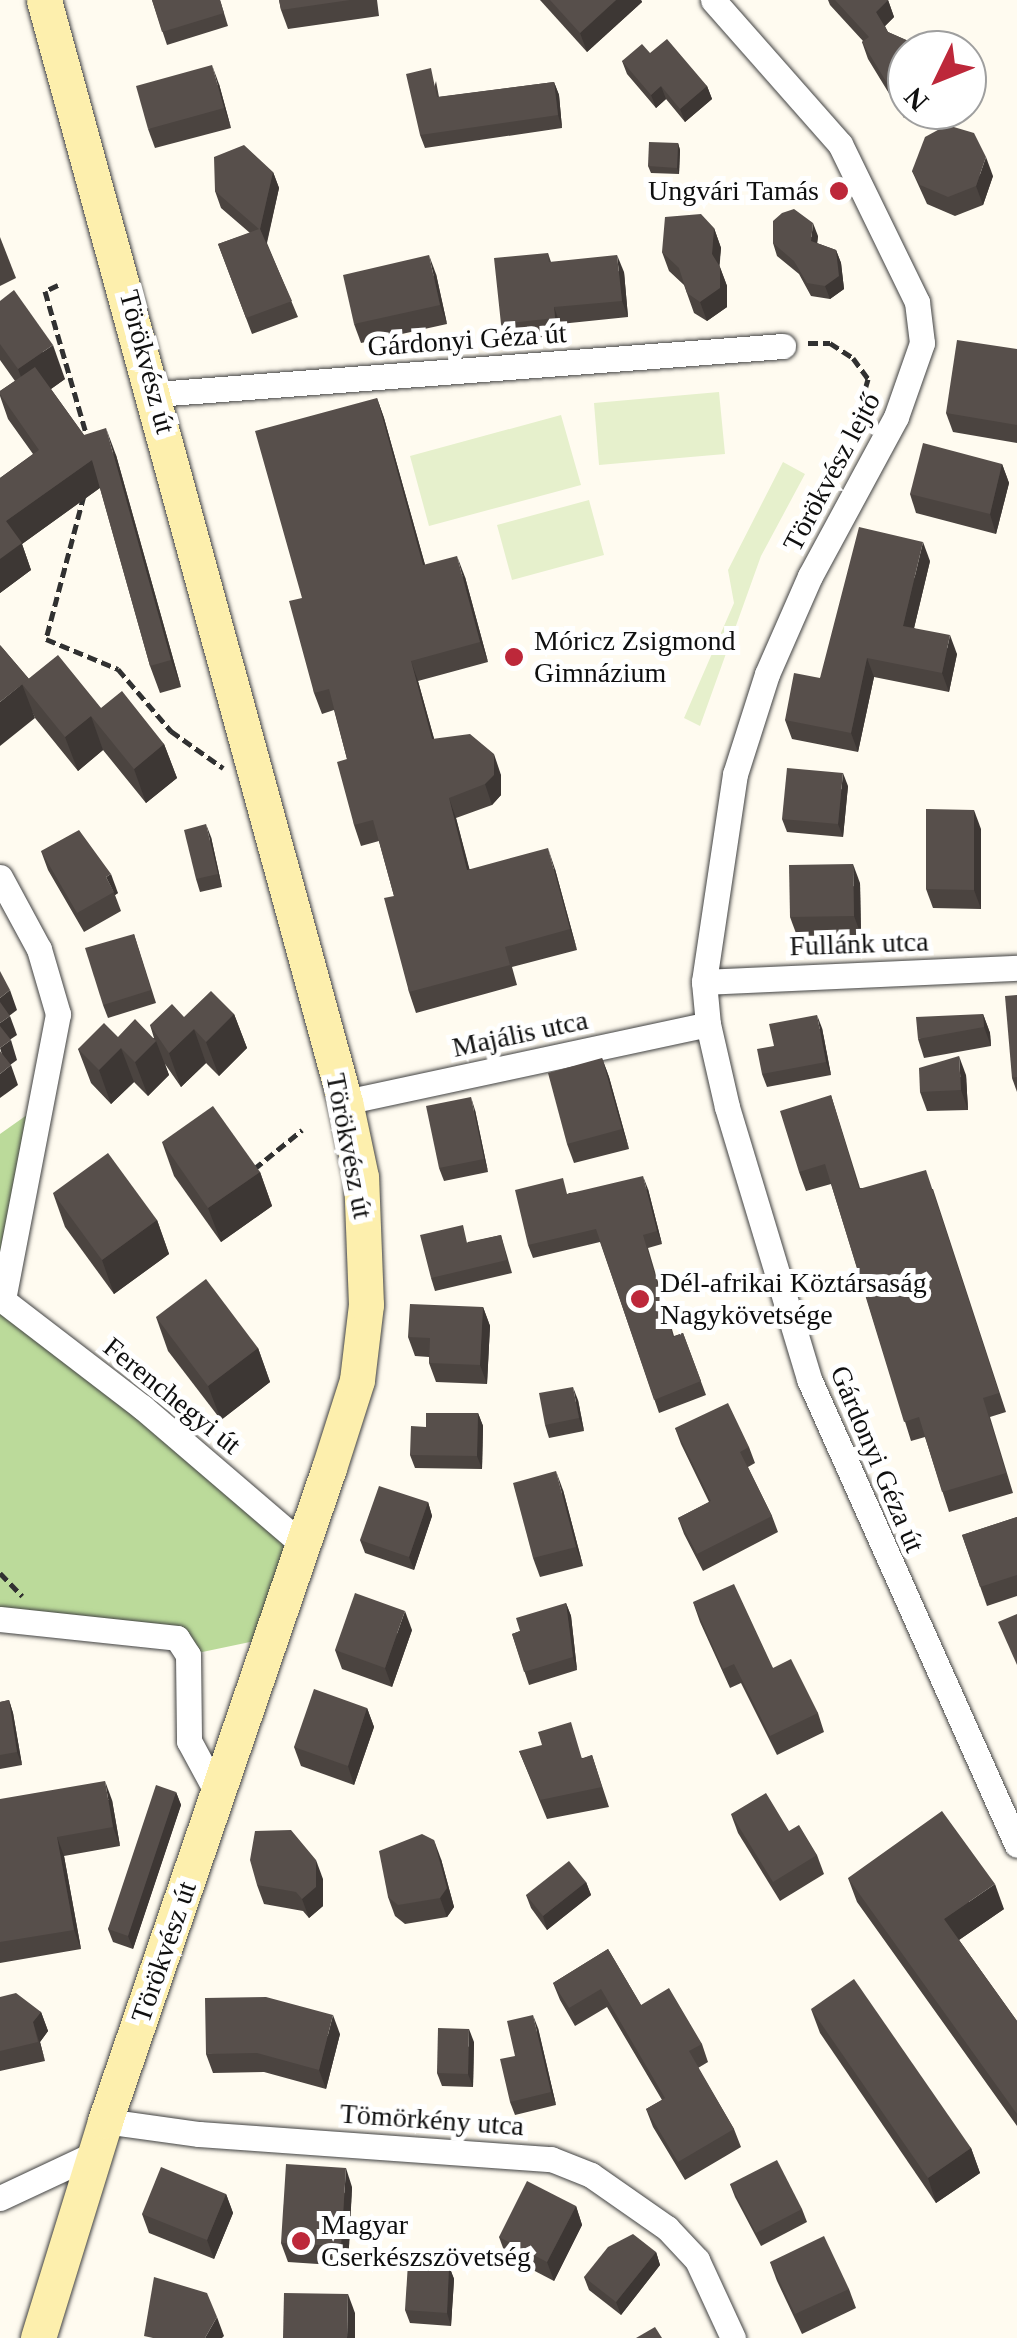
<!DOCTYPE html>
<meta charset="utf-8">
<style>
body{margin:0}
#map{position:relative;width:1017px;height:2338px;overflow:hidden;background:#fffbf0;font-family:"Times New Roman",serif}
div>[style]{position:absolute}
.forest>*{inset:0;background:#bbda9a}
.pitch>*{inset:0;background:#e6f0cc}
.path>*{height:5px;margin-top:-2.5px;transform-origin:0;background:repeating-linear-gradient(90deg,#313131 0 10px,transparent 0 15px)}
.roads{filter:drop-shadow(0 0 2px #424242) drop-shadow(0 0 2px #424242)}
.street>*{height:25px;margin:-12.5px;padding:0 12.5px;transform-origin:12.5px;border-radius:12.5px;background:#fff}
.secondary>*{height:35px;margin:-17.5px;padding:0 17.5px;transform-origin:17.5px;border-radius:17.5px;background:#fdefad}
.wall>*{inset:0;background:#4b4440}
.shaded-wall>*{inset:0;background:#3d3734}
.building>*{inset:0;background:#574f4b}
.dots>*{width:28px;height:28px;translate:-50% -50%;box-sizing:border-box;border:5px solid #fff;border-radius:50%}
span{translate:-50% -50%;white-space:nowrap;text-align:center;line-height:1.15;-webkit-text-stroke:10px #fff;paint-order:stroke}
.poi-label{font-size:28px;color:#0f0f0f}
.right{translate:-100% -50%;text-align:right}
.left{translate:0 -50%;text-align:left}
.street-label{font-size:28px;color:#0f0f0f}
.north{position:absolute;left:887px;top:30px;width:100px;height:100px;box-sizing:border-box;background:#fff;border:2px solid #9f9f9f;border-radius:50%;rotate:227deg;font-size:28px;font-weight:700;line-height:40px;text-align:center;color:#0f0f0f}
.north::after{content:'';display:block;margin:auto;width:35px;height:45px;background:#bd283a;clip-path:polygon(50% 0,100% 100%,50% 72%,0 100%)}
</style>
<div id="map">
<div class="forest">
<i style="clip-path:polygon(41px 1105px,4px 1300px,303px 1545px,274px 1637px,188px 1655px,177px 1638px,0 1619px,0 1134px)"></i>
</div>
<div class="pitch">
<i style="clip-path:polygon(719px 392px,725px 454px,599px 465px,594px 403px)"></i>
<i style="clip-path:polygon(561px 415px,581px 485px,429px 526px,410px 456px)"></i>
<i style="clip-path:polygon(783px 462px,805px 474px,761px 556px,700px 726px,684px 718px,734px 603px,728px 570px)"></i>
<i style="clip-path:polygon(589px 500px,604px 555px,512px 580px,497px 525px)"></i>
</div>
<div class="path">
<i style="left:58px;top:285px;width:14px;rotate:155deg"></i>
<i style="left:45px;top:291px;width:155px;rotate:73.9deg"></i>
<i style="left:808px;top:343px;width:22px"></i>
<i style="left:830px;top:343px;width:27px;rotate:33deg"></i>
<i style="left:853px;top:358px;width:26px;rotate:54deg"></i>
<i style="left:868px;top:379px;width:22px;rotate:106deg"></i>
<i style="left:862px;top:400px;width:16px;rotate:27deg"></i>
<i style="left:84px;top:495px;width:149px;rotate:104.8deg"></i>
<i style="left:46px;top:639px;width:78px;rotate:22.6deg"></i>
<i style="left:118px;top:669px;width:82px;rotate:49.5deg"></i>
<i style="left:171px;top:731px;width:64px;rotate:35.4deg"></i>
<i style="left:254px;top:1169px;width:62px;rotate:-39.1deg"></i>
<i style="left:0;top:1573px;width:32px;rotate:46deg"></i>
</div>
<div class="roads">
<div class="street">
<i style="left:713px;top:0;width:192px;rotate:48.6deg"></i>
<i style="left:840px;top:144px;width:176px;rotate:64deg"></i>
<i style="left:917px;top:302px;width:41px;rotate:83deg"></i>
<i style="left:922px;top:343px;width:78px;rotate:109.4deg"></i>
<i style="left:896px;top:417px;width:181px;rotate:118.4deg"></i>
<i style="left:810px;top:576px;width:107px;rotate:113.7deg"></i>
<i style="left:767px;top:674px;width:105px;rotate:107.7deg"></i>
<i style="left:735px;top:774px;width:210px;rotate:98.5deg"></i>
<i style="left:704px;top:982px;width:42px;rotate:84.6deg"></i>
<i style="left:708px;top:1024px;width:85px;rotate:77.1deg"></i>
<i style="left:727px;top:1107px;width:284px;rotate:73.2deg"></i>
<i style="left:809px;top:1379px;width:510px;rotate:65.95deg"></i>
<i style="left:156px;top:394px;width:629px;rotate:-4.38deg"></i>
<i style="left:0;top:877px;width:82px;rotate:61.6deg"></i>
<i style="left:39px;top:949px;width:68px;rotate:73.7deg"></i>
<i style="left:58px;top:1014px;width:291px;rotate:100.9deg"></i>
<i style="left:704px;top:982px;width:313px;rotate:-2.6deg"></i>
<i style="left:345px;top:1102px;width:371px;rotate:-12.1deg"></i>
<i style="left:0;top:1298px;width:179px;rotate:37.5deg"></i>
<i style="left:142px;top:1407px;width:212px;rotate:40.6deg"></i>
<i style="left:0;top:1619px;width:178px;rotate:6.1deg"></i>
<i style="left:177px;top:1638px;width:20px;rotate:57deg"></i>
<i style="left:188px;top:1655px;width:86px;rotate:89.3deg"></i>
<i style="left:189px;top:1741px;width:59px;rotate:61.7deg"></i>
<i style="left:105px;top:2121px;width:95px;rotate:7.9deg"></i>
<i style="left:199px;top:2134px;width:353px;rotate:4.1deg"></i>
<i style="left:551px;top:2159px;width:43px;rotate:21.8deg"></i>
<i style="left:591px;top:2175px;width:93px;rotate:34.9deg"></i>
<i style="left:667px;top:2228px;width:44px;rotate:46.8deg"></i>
<i style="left:697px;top:2260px;width:86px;rotate:65.2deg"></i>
<i style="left:0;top:2198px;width:104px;rotate:-25.1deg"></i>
</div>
<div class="secondary">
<i style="left:38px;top:2338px;width:227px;rotate:-72.8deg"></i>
<i style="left:105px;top:2121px;width:690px;rotate:-71.07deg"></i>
<i style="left:329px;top:1468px;width:92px;rotate:-72.3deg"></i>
<i style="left:357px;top:1380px;width:76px;rotate:-83.2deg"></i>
<i style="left:366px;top:1305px;width:128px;rotate:-92.2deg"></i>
<i style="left:361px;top:1177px;width:77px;rotate:-102deg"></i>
<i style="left:345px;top:1102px;width:1142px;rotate:-105.28deg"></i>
</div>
</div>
<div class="wall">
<i style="clip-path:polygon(152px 0,220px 0,228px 26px,167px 45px)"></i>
<i style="clip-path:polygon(279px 0,377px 0,379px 16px,288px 29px,281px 10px)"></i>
<i style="clip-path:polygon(540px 0,641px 0,642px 2px,587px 52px)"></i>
<i style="clip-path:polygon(828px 0,888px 0,894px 17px,885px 26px,888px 32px,922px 47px,942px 50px,907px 50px,907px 110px,917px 110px,904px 118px,868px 59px,862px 42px,863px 41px,830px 5px)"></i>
<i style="clip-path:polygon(650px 53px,707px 86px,712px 99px,685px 122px,666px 99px,656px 108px,627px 74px,622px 61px)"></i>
<i style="clip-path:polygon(436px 81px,439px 97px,554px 82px,559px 95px,562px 128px,425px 148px,420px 135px)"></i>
<i style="clip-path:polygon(219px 84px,231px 128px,155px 148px,148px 129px)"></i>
<i style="clip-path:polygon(678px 143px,680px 150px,679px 174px,651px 173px,648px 166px)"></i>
<i style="clip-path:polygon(912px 171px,993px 176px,983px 205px,955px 216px,927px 204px)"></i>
<i style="clip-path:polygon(273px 172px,279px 188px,267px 243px,298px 317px,252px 334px,218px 244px,250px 233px,221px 208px,215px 191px)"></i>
<i style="clip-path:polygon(714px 228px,721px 248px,719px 265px,727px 286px,727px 307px,707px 321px,694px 313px,684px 285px,669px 271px,662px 252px)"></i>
<i style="clip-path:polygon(818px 236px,817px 243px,836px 250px,841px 263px,844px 289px,830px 299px,811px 296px,799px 274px,777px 256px,773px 243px)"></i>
<i style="clip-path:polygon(0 237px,16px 278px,0 286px)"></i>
<i style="clip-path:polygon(548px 253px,551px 262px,624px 272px,628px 317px,560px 324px,561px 335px,507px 341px,501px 324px)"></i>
<i style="clip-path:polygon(436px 274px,447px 324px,361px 343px,354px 324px)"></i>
<i style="clip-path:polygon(0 301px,65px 379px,51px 389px,84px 435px,116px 455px,181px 687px,160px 693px,150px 666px,100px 488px,22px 544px,31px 570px,0 593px,0 478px,33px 454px,8px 419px,0 396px,0 391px,15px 381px,0 360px)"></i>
<i style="clip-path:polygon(1017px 349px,1017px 443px,953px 432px,946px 413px)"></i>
<i style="clip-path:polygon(377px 398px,384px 418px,425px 565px,465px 577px,488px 662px,418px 681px,434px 739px,501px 775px,501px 795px,492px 805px,456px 818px,469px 869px,555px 869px,577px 950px,512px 967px,517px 985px,416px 1013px,409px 992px,394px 896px,379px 841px,361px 846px,354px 825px,347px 759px,334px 710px,322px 714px,314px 693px,302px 598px)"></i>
<i style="clip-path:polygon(1002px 464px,1009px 483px,996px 534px,916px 513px,910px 494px)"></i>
<i style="clip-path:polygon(930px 561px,914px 628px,957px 654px,949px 692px,874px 677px,858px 752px,792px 739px,785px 720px,820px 678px)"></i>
<i style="clip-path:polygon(0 645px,29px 679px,101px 708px,164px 744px,177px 778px,146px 803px,103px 750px,78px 771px,35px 718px)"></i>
<i style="clip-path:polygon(848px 786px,843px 837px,787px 832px,782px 819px)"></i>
<i style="clip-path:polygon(981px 829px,981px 909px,933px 908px,926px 889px)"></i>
<i style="clip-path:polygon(211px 837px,222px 887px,200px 892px,196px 879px)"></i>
<i style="clip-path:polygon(41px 851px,118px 893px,115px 895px,121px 911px,84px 932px,48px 870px)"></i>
<i style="clip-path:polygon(860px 883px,861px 935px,797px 936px,790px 917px)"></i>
<i style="clip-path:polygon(134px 934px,156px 1003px,108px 1018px,103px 1005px)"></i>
<i style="clip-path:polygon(1017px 995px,1017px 1092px,1012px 1078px)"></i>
<i style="clip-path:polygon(234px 1014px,247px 1048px,219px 1076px,206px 1063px,181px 1087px,165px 1064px,169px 1075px,148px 1096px,134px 1082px,111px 1104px,91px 1083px,78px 1049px,118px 1037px,154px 1038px,150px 1025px,184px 1017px)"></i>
<i style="clip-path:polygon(983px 1014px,990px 1033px,991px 1046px,924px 1058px,918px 1039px)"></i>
<i style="clip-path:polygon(822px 1028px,831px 1075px,767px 1087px,762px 1074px,774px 1046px)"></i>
<i style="clip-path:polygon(602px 1058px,609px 1077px,629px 1149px,574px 1163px,567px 1144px)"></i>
<i style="clip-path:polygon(966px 1075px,968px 1110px,927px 1111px,920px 1092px)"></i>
<i style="clip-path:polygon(831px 1095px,860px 1188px,933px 1189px,1006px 1412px,990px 1417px,1013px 1493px,949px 1512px,925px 1437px,911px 1441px,831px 1184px,806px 1191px,799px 1172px)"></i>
<i style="clip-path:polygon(475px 1110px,488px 1172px,444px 1181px,439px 1168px)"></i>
<i style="clip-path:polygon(162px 1142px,260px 1172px,272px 1206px,221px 1242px,174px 1176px)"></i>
<i style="clip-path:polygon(648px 1189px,662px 1244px,648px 1248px,674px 1336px,683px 1333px,706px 1395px,659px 1413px,600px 1242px,533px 1258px,528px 1245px,569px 1193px)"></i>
<i style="clip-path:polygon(53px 1193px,157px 1220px,169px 1254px,114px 1294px,65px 1227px)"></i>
<i style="clip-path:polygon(501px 1235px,512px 1273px,435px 1291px,431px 1278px,468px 1242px)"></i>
<i style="clip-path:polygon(483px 1307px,490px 1326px,487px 1384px,436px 1382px,429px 1363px,429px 1357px,415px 1356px,408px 1337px)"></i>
<i style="clip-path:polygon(156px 1317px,258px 1348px,270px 1382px,221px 1420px,168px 1351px)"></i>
<i style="clip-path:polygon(578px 1400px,584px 1431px,549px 1438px,545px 1425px)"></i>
<i style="clip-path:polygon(478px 1413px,483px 1426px,482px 1469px,415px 1468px,410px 1455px,426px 1427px)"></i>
<i style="clip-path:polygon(675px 1428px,749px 1447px,755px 1463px,748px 1467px,772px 1516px,778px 1532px,703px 1571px,684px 1534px,678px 1518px,709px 1502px,681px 1444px)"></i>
<i style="clip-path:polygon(563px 1490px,583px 1566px,540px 1577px,533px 1558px)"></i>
<i style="clip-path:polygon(428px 1502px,432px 1516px,414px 1570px,365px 1553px,360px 1540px)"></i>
<i style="clip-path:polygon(1017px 1517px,1017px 1596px,987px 1606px,962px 1535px)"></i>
<i style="clip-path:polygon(693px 1602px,773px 1668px,818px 1713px,824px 1732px,777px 1755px,741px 1683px,730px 1688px,700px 1622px)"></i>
<i style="clip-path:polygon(566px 1603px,571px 1616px,577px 1670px,529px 1685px,512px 1634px,520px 1631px)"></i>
<i style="clip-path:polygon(412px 1630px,392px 1687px,342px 1669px,335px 1650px)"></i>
<i style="clip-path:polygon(9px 1700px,13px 1713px,22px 1765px,0 1769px,0 1702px)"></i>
<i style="clip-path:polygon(367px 1708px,374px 1727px,354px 1785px,301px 1766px,294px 1747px)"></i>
<i style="clip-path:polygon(519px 1751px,583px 1758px,592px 1755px,609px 1807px,547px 1819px)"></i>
<i style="clip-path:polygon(176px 1792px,181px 1805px,133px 1949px,113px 1942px,108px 1929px)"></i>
<i style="clip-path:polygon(0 1799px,112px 1800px,120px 1846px,64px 1856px,81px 1949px,0 1963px)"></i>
<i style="clip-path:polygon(731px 1814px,817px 1855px,824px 1874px,780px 1901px,738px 1833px)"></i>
<i style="clip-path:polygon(441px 1859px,454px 1907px,447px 1917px,405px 1924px,395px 1916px,388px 1897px)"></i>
<i style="clip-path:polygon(848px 1878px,1004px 1909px,959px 1940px,1017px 2021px,1017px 2126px,857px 1902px)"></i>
<i style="clip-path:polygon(323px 1879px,323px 1906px,309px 1918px,303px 1911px,264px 1904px,257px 1885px)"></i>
<i style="clip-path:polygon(586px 1882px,591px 1895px,547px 1930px,531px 1908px,526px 1895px)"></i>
<i style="clip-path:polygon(608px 1949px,641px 2005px,702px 2044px,708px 2062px,698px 2068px,734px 2129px,741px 2147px,685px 2180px,653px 2127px,646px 2109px,662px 2100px,607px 2007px,575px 2026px,560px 2000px,553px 1983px)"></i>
<i style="clip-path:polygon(0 1997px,41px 2012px,48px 2031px,40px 2042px,45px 2061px,0 2071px)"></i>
<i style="clip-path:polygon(811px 2009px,971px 2148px,980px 2173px,936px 2203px,820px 2033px)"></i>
<i style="clip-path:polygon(538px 2028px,556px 2105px,515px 2115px,510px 2102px)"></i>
<i style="clip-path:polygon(340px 2034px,326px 2089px,264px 2072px,213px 2073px,206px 2054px)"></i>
<i style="clip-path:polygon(474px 2042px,473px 2087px,442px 2086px,437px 2073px)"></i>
<i style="clip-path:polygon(730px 2184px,802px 2209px,807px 2222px,761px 2246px,735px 2197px)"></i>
<i style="clip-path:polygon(352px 2187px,348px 2266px,288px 2262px,281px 2243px)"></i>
<i style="clip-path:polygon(226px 2194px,233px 2213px,214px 2259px,149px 2233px,142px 2214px)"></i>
<i style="clip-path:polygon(576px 2206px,582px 2225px,554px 2281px,506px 2256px,499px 2237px)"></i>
<i style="clip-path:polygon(656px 2252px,660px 2265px,621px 2315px,589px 2290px,584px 2277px)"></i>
<i style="clip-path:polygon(770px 2262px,849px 2289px,856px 2308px,802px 2334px,777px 2281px)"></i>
<i style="clip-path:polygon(449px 2266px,454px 2279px,451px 2326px,410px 2323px,405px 2310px)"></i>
</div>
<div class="shaded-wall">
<i style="clip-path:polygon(616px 0,641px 0,642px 2px,587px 52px,580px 33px)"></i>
<i style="clip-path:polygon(888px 0,894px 17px,882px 29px,876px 12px)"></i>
<i style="clip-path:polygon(212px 65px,219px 84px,231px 128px,224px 108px)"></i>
<i style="clip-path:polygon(554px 82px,559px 95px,562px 128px,558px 115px)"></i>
<i style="clip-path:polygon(661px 86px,666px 99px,656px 108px,651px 95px)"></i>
<i style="clip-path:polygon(707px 86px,712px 99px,685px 122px,680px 109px)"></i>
<i style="clip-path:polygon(678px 143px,680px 150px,679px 174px,677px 168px)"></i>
<i style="clip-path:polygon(986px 157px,993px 176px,983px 205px,976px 186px)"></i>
<i style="clip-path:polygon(273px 172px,279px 188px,266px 245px,260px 229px)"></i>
<i style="clip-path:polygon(813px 223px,818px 236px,816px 254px,811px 241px)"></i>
<i style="clip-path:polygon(714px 228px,721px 248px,719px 273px,712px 254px)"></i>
<i style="clip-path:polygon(836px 250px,841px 263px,844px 289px,830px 299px,825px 286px)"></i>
<i style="clip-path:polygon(429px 255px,436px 274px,447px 324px,440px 305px)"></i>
<i style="clip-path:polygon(617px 255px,624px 272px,628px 317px,622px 301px)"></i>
<i style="clip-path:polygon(720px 267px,727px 286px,727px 307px,707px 321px,700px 302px)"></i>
<i style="clip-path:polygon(554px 307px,560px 324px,561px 335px,555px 318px)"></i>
<i style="clip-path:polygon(53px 345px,65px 379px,31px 403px,18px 369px)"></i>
<i style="clip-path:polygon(377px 398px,384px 418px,431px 586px,423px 565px)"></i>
<i style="clip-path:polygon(106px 428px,116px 455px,181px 687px,171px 660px)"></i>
<i style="clip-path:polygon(92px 460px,101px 487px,22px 544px,31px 570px,0 593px,0 559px,6px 521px)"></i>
<i style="clip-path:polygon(1002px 464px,1009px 483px,996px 534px,990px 514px)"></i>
<i style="clip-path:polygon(923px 542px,930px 561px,910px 645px,903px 626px)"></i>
<i style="clip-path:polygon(457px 556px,465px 577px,488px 662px,480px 642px)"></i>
<i style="clip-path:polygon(950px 635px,957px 654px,949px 692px,942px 673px)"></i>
<i style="clip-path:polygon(867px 658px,874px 677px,858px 752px,851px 733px)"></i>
<i style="clip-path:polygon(411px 661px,418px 681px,440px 760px,432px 739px)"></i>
<i style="clip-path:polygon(22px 684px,35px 718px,0 746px,0 702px)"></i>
<i style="clip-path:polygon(91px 716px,103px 750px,78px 771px,65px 737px)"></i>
<i style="clip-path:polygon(164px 744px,177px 778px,146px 803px,134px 769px)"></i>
<i style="clip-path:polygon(494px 754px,501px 775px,501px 795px,492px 805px,485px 784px)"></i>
<i style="clip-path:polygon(843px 773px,848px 786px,843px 837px,838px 824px)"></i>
<i style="clip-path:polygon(449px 798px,456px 818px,475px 890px,467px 870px)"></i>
<i style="clip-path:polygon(974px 810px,981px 829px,981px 909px,974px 890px)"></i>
<i style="clip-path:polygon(206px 824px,211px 837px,222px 887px,218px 874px)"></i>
<i style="clip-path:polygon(548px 848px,555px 869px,577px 950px,570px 929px)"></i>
<i style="clip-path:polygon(853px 864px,860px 883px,861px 935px,854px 916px)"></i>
<i style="clip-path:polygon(111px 874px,118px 893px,115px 895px,106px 877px)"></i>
<i style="clip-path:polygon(10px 990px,17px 1010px,5px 1019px,0 1005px,0 998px)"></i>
<i style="clip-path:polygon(234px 1014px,247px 1048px,219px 1076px,206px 1042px)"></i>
<i style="clip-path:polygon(983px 1014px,990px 1033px,991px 1046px,984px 1027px)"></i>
<i style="clip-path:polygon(817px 1015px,822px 1028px,831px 1075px,826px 1062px)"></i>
<i style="clip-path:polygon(10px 1016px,17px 1035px,5px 1043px,0 1029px,0 1023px)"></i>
<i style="clip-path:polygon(194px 1029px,206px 1063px,181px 1087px,169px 1053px)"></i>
<i style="clip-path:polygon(11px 1040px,17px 1060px,6px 1068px,0 1048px)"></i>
<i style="clip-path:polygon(156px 1041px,169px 1075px,148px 1096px,135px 1062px)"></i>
<i style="clip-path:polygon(121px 1048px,134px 1082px,111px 1104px,99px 1070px)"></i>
<i style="clip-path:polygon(959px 1056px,966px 1075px,968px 1110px,961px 1090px)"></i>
<i style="clip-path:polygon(602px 1058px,609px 1077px,629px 1149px,622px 1129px)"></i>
<i style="clip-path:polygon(11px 1065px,18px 1085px,0 1098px,0 1074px)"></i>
<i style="clip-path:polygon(471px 1097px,475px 1110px,488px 1172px,484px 1159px)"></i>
<i style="clip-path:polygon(260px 1172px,272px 1206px,221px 1242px,208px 1208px)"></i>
<i style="clip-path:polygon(643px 1176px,648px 1189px,662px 1244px,657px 1231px)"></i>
<i style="clip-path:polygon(157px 1220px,169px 1254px,114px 1294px,102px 1260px)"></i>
<i style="clip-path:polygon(483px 1307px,490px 1326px,487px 1384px,480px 1365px)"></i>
<i style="clip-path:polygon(258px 1348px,270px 1382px,221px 1420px,208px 1386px)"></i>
<i style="clip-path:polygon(573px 1387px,578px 1400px,584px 1431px,579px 1418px)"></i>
<i style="clip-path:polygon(478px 1413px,483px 1426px,482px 1469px,477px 1456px)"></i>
<i style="clip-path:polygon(556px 1471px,563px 1490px,583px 1566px,576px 1547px)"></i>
<i style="clip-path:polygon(428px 1502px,432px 1516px,414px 1570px,409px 1557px)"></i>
<i style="clip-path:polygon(566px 1603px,571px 1616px,577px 1670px,573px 1657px)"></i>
<i style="clip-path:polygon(405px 1611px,412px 1630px,392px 1687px,385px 1668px)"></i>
<i style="clip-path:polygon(9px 1700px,13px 1713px,22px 1765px,17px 1752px)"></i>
<i style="clip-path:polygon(367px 1708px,374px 1727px,354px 1785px,348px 1766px)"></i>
<i style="clip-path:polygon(105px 1781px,112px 1800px,120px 1846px,113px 1827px)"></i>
<i style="clip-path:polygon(176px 1792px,181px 1805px,133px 1949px,128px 1936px)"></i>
<i style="clip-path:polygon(57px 1837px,64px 1856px,81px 1949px,74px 1930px)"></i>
<i style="clip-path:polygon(434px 1840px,441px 1859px,454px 1907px,447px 1917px,440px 1898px)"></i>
<i style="clip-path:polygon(316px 1860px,323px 1879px,323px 1906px,309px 1918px,302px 1899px)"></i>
<i style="clip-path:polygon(586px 1882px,591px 1895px,547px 1930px,543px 1916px)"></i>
<i style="clip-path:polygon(995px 1884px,1004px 1909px,953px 1944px,944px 1919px)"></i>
<i style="clip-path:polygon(41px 2012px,48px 2031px,40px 2042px,45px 2061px,33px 2022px)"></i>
<i style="clip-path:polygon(333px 2015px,340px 2034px,326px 2089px,319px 2070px)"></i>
<i style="clip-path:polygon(533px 2015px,538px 2028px,556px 2105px,551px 2092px)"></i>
<i style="clip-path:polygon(469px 2029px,474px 2042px,473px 2087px,468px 2074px)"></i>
<i style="clip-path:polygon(971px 2148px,980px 2173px,936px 2203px,928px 2178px)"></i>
<i style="clip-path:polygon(346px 2168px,352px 2187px,348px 2266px,341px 2246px)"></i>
<i style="clip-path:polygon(226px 2194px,233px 2213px,214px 2259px,207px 2240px)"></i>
<i style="clip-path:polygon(576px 2206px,582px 2225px,554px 2281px,547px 2262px)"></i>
<i style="clip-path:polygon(656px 2252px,660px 2265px,621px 2315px,616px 2302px)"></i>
<i style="clip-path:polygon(449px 2266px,454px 2279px,451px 2326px,447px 2313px)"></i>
<i style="clip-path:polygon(348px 2294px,355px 2313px,355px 2338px,347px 2338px)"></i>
<i style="clip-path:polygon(217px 2317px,224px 2336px,222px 2338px,205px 2338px)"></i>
</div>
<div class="building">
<i style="clip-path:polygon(152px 0,220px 0,224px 13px,162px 32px)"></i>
<i style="clip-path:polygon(279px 0,350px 0,281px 10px)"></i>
<i style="clip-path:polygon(550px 0,616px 0,580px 33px)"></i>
<i style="clip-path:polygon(835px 0,888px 0,876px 12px,888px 32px,922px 47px,936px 39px,942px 50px,907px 50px,907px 95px,898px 101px,862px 42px,869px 37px)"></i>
<i style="clip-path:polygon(667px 39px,707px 86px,680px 109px,661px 86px,651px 95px,622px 61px,642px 44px,650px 53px)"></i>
<i style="clip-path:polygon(212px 65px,224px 108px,148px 129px,136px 86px)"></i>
<i style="clip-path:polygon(431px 68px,437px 97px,554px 82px,558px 115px,420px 135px,406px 74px)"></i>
<i style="clip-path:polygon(947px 125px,974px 133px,986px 157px,976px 186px,948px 197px,920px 185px,912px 171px,925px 137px)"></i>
<i style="clip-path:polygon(649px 142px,678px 143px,677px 168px,648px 166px)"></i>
<i style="clip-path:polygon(244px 145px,273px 172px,260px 229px,292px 301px,246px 318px,218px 244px,259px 229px,215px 191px,214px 157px)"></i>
<i style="clip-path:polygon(794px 209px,813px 223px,811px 241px,836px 250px,839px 276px,825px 286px,807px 283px,794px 261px,773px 243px,773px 221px,782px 213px)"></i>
<i style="clip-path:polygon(701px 214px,714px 228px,712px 254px,720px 267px,720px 288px,700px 302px,687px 293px,679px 268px,662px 252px,665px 217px)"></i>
<i style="clip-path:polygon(548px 253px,549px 262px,617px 255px,622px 301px,554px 307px,555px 318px,501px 324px,494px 258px)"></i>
<i style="clip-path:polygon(429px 255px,440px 305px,354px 324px,343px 275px)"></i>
<i style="clip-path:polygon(14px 290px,53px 345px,18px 369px,0 344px,0 301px)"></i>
<i style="clip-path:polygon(957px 340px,1017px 349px,1017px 425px,946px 413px)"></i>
<i style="clip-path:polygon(35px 367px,84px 435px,106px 428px,171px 660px,150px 666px,92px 460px,6px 521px,22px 543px,0 559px,0 478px,39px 450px,0 394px,0 391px)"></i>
<i style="clip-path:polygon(377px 398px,423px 565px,457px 556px,480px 642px,411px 661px,432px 739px,470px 734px,494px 754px,494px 775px,485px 784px,449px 798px,467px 870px,548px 848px,570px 929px,505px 947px,510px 965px,409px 992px,384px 898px,394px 896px,373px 820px,354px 825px,337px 762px,347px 759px,329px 689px,314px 693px,289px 601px,302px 598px,255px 431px)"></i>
<i style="clip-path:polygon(923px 443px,1002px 464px,990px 514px,910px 494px)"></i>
<i style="clip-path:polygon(859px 527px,923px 542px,903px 626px,950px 635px,942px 673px,867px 658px,851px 733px,785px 720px,794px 673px,820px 678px)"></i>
<i style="clip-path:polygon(0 645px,29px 679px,0 702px)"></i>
<i style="clip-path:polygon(58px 655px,101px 708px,122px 691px,164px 744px,134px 769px,91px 716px,65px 737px,22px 684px)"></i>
<i style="clip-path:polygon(787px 768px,843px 773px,838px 824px,782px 819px)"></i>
<i style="clip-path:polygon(926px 809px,974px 810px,974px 890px,926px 889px)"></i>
<i style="clip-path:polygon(206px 824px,218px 874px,196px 879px,184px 830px)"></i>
<i style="clip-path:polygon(79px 830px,111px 874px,106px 877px,114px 892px,77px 913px,41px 851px)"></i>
<i style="clip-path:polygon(853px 864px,854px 916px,790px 917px,789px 865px)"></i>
<i style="clip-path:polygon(134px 934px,151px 990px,103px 1005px,85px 948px)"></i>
<i style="clip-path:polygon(0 971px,10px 990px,0 998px)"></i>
<i style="clip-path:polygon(211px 991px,234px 1014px,206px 1042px,194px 1029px,169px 1053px,150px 1025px,172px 1004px,184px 1017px)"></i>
<i style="clip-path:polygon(1017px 995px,1017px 1077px,1012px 1078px,1005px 996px)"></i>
<i style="clip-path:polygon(0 1002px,10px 1016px,0 1023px)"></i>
<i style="clip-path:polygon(983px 1014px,984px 1027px,918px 1039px,916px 1017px)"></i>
<i style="clip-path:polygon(817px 1015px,826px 1062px,762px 1074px,757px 1049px,774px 1046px,769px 1024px)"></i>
<i style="clip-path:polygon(135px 1019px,156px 1041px,135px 1062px,121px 1048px,99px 1070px,78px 1049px,104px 1023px,118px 1037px)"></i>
<i style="clip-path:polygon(0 1026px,11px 1040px,0 1048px)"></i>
<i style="clip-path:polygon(0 1051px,11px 1065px,0 1074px)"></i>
<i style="clip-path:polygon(959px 1056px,961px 1090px,920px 1092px,919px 1068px)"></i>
<i style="clip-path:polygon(602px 1058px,622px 1129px,567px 1144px,548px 1073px)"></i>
<i style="clip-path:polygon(831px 1095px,859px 1189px,926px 1170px,999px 1393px,983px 1398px,1006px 1473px,942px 1492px,919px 1417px,904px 1422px,825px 1164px,799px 1172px,780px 1111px)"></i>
<i style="clip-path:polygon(471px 1097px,484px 1159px,439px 1168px,426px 1106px)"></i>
<i style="clip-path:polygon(213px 1106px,260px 1172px,208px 1208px,162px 1142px)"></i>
<i style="clip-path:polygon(108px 1153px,157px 1220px,102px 1260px,53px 1193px)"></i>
<i style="clip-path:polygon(643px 1176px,657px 1231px,643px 1235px,673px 1337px,683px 1333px,701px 1381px,654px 1400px,596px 1229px,528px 1245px,515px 1190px,563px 1178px,567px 1194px)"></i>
<i style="clip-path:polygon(463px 1225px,467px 1243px,501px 1235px,507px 1260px,431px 1278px,420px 1235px)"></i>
<i style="clip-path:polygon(206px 1279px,258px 1348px,208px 1386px,156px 1317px)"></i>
<i style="clip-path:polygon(410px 1304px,483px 1307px,480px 1365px,429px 1363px,430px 1338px,408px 1337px)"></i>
<i style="clip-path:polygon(573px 1387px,579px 1418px,545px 1425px,539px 1393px)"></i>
<i style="clip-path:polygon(728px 1403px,749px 1447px,740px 1452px,772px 1516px,697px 1554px,678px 1518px,711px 1501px,675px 1428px)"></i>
<i style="clip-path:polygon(426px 1413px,478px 1413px,477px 1456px,410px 1455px,411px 1426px,426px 1427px)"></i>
<i style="clip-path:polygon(556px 1471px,576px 1547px,533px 1558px,513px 1483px)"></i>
<i style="clip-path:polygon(379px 1486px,428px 1502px,409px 1557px,360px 1540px)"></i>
<i style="clip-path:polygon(1017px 1517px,1017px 1575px,980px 1587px,962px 1535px)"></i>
<i style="clip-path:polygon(734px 1584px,773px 1668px,791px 1659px,818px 1713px,770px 1736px,734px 1664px,723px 1669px,693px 1602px)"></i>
<i style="clip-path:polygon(355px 1593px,405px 1611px,385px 1668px,335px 1650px)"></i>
<i style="clip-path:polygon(566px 1603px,573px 1657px,524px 1672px,512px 1634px,520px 1631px,516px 1618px)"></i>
<i style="clip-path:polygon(1017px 1614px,1017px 1665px,998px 1622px)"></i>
<i style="clip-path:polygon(314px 1689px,367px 1708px,348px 1766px,294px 1747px)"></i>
<i style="clip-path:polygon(9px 1700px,17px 1752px,0 1755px,0 1702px)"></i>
<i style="clip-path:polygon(571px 1722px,582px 1759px,592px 1755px,602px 1787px,540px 1800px,519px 1751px,542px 1745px,538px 1732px)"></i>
<i style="clip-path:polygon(105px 1781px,113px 1827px,57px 1837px,74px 1930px,0 1942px,0 1799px)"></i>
<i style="clip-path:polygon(156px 1785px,176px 1792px,128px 1936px,108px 1929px)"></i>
<i style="clip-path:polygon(766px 1793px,789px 1831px,799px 1825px,817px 1855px,773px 1882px,731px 1814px)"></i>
<i style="clip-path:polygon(942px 1811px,995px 1884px,944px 1919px,1017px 2021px,1017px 2114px,848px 1878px)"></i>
<i style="clip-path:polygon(291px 1830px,316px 1860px,316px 1887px,302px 1899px,296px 1892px,257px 1885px,250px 1860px,255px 1831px)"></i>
<i style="clip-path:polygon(422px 1834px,434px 1840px,447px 1888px,440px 1898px,398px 1905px,388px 1897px,379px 1851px)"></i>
<i style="clip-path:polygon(569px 1861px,586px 1882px,543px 1916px,526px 1895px)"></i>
<i style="clip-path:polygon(608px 1949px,641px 2005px,669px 1988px,702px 2044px,689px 2051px,734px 2129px,678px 2162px,646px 2109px,665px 2098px,601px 1989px,569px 2008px,553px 1983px)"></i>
<i style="clip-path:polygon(854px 1979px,971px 2148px,928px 2178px,811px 2009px)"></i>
<i style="clip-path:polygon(16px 1993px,41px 2012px,33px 2022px,38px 2042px,0 2051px,0 1997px)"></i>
<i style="clip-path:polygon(266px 1997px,333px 2015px,319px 2070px,257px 2053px,206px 2054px,205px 1998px)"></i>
<i style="clip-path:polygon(533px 2015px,551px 2092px,510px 2102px,500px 2059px,515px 2056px,507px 2021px)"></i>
<i style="clip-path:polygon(438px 2028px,469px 2029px,468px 2074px,437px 2073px)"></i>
<i style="clip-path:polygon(777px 2160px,802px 2209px,756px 2233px,730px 2184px)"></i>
<i style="clip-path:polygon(286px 2164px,346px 2168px,341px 2246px,281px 2243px)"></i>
<i style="clip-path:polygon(161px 2167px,226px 2194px,207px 2240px,142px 2214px)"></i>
<i style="clip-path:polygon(527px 2181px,576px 2206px,547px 2262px,499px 2237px)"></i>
<i style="clip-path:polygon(633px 2234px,656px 2252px,616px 2302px,584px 2277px,608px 2247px)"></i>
<i style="clip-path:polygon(824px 2236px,849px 2289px,795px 2314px,770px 2262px)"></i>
<i style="clip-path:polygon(408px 2263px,449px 2266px,447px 2313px,405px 2310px)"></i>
<i style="clip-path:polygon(154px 2277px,207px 2293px,217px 2317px,205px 2338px,153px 2338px,144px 2336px)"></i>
<i style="clip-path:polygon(284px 2293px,348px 2294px,347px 2338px,283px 2338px)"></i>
<i style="clip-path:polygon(655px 2327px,662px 2338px,636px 2338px)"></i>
</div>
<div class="dots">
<i style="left:839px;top:191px;background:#bd283a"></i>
<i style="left:514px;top:657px;background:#bd283a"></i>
<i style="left:640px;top:1299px;background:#bd283a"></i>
<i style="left:301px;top:2241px;background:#bd283a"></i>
</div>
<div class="poi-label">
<span class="right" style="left:819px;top:191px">Ungvári Tamás</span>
<span class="left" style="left:534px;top:657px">Móricz Zsigmond<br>Gimnázium</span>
<span class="left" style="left:660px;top:1299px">Dél-afrikai Köztársaság<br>Nagykövetsége</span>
<span class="left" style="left:321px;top:2241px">Magyar<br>Cserkészszövetség</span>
</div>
<div class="street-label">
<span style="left:467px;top:340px;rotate:-4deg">Gárdonyi Géza út</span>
<span style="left:147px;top:362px;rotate:75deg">Törökvész út</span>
<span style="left:832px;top:472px;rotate:-62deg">Törökvész lejtő</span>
<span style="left:859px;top:944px;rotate:-2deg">Fullánk utca</span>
<span style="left:520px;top:1034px;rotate:-12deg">Majális utca</span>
<span style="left:349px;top:1146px;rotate:79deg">Törökvész út</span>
<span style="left:172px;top:1396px;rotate:39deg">Ferenchegyi út</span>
<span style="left:877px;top:1459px;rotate:67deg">Gárdonyi Géza út</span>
<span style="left:164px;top:1952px;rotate:-71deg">Törökvész út</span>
<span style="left:432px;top:2120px;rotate:4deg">Tömörkény utca</span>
</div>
<div class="north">N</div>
</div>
